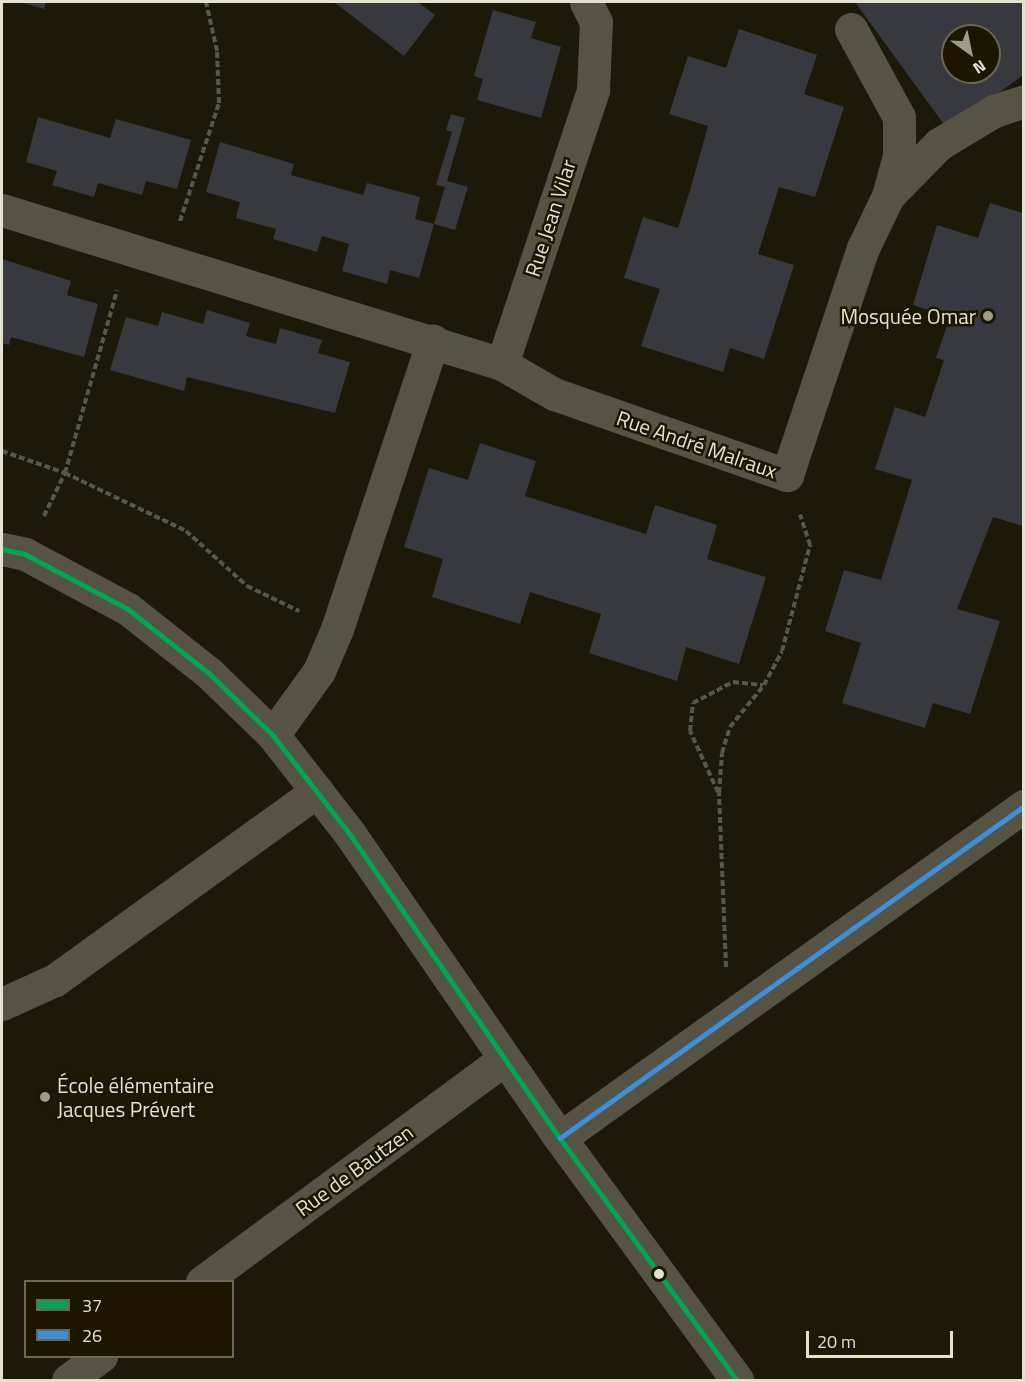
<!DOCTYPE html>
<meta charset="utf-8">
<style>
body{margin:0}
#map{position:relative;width:1025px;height:1382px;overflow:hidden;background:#1d1909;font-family:"Titillium Web",sans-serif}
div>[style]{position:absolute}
.building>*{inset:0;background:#37393e}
.path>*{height:4px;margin-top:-2px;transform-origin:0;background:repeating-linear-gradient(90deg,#585549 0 6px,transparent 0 9px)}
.minor>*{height:33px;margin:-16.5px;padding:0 16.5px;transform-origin:16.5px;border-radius:16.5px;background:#565345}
.bus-1>*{height:4.5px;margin:-2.25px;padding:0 2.25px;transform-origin:2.25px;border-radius:2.25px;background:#00a651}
.bus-2>*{height:4.5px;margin:-2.25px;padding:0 2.25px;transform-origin:2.25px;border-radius:2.25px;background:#3a90db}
.dots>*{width:16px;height:16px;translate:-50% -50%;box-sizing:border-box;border:3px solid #1c1500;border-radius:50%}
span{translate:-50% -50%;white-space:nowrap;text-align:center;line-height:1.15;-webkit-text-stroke:5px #1c1500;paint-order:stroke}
.street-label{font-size:21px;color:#e4e1cf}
.poi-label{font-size:21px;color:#e4e1cf}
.right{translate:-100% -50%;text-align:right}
.left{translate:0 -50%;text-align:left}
.frame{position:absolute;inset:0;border:3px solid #e4e1cf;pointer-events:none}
.legend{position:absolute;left:24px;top:1280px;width:210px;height:78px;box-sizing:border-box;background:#1c1500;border:2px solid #6c6753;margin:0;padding:8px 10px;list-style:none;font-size:18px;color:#e4e1cf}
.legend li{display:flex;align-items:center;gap:12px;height:30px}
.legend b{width:30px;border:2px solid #6c6753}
.north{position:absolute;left:941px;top:24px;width:60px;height:60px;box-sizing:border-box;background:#1c1500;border:2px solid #6c6753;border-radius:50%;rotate:147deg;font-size:16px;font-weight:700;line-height:24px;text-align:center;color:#e4e1cf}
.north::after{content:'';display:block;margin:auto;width:21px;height:27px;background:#9e9b8a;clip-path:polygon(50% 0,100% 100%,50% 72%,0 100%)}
.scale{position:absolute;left:806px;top:1331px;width:147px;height:27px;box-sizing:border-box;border:3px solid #e4e1cf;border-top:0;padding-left:8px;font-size:18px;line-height:21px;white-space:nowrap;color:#e4e1cf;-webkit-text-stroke:4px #1c1500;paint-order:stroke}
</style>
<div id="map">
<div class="building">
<i style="clip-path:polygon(20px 2px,46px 2px,44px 9px)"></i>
<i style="clip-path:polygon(334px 2px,418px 2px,435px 15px,404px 56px)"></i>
<i style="clip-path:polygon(evenodd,855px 2px,1023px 2px,1023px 75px,948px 130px,855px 2px,953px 36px,989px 36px,989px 72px,953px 72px,953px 36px)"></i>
<i style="clip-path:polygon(493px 10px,536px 22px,531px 38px,561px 47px,541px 118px,477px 100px,483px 79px,474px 76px)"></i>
<i style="clip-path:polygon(739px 29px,817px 55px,804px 94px,844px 107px,815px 197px,779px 187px,758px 254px,794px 265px,764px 359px,730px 348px,723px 372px,641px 346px,660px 289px,624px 278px,643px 217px,678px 228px,691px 187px,708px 126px,669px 114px,688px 56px,726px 68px)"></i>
<i style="clip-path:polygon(451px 114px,465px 118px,447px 181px,468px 187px,455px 230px,434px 224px,445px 187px,436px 185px,452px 132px,446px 130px)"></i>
<i style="clip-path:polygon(38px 117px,110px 138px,116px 119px,191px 140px,177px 189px,146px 181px,142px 195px,98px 183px,94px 197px,52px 185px,57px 171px,26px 162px)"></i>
<i style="clip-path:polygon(220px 142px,294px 164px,291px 175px,363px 195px,367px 183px,420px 197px,415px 219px,434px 224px,419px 278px,390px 270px,387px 284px,342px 271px,349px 244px,322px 236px,317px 252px,273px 239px,276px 229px,236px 218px,240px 202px,206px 192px)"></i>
<i style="clip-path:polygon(990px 203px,1023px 213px,1023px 526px,993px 517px,957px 609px,1000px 621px,970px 714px,933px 703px,925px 728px,842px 703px,861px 643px,825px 631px,844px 570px,881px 580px,912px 480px,875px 469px,895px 407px,925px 417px,944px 360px,936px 358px,950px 317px,913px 305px,937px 225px,978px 238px)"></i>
<i style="clip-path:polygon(2px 259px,71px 281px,67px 295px,98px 304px,84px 357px,11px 337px,9px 345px,2px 343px)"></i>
<i style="clip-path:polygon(207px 310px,250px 323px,246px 336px,276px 344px,280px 328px,322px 340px,318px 353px,350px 362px,335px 413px,187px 377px,184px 391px,110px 370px,126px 317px,158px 326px,162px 312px,203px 324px)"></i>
<i style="clip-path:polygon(480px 443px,536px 461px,525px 496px,646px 534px,655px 505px,717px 525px,707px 559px,766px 577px,739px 664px,686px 647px,677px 681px,589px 653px,601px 614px,530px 592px,520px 624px,432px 597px,443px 559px,404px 547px,429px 468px,468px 480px)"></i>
</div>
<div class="path">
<i style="left:180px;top:221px;width:124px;rotate:-71.7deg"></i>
<i style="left:219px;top:103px;width:52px;rotate:-92.2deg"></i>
<i style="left:217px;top:51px;width:50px;rotate:-102.7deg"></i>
<i style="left:2px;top:451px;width:67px;rotate:19.2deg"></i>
<i style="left:65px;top:473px;width:134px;rotate:25.6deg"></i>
<i style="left:186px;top:531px;width:82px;rotate:42deg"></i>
<i style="left:247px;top:586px;width:58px;rotate:25.7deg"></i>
<i style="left:44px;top:516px;width:48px;rotate:-64deg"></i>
<i style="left:65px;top:473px;width:190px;rotate:-74.1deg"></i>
<i style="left:718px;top:792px;width:67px;rotate:-114.7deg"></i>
<i style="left:690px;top:731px;width:28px;rotate:-84deg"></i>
<i style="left:693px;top:703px;width:45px;rotate:-27.7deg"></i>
<i style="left:733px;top:682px;width:30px;rotate:6deg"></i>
<i style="left:726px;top:967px;width:174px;rotate:-92.3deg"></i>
<i style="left:719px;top:793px;width:40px;rotate:-85.7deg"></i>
<i style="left:722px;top:753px;width:27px;rotate:-73deg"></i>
<i style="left:730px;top:727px;width:54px;rotate:-51deg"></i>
<i style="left:764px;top:685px;width:38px;rotate:-62deg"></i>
<i style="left:782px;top:651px;width:110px;rotate:-75.2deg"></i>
<i style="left:810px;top:545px;width:32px;rotate:-108deg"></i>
</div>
<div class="minor">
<i style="left:851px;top:29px;width:100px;rotate:61.4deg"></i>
<i style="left:899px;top:117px;width:39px;rotate:90deg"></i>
<i style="left:899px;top:156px;width:41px;rotate:105.4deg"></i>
<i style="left:888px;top:196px;width:73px;rotate:-45.6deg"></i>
<i style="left:939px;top:144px;width:64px;rotate:-31deg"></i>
<i style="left:994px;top:111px;width:32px;rotate:-18deg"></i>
<i style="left:2px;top:210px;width:523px;rotate:17.12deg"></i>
<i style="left:502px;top:364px;width:289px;rotate:-71.6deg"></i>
<i style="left:593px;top:90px;width:68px;rotate:-87.5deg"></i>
<i style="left:596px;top:22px;width:22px;rotate:-117deg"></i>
<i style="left:502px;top:364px;width:60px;rotate:30deg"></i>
<i style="left:554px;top:394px;width:247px;rotate:19.2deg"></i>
<i style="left:787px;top:475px;width:239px;rotate:-71.5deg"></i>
<i style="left:863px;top:248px;width:58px;rotate:-64.3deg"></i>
<i style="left:2px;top:549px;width:24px;rotate:12deg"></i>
<i style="left:25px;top:554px;width:117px;rotate:28.1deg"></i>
<i style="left:128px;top:609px;width:103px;rotate:38.3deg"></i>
<i style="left:209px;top:673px;width:89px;rotate:44.1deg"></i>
<i style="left:273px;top:735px;width:125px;rotate:52.1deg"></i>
<i style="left:350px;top:834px;width:369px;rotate:55.4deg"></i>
<i style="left:560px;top:1138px;width:300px;rotate:53.8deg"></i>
<i style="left:273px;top:735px;width:79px;rotate:-54.3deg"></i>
<i style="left:319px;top:671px;width:46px;rotate:-66.8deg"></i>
<i style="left:337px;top:629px;width:304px;rotate:-71.6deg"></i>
<i style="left:2px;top:1004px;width:58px;rotate:-24.4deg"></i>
<i style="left:55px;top:980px;width:323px;rotate:-35.8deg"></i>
<i style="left:560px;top:1138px;width:571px;rotate:-35.58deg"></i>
<i style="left:202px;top:1282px;width:376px;rotate:-36.4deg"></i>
<i style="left:68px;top:1380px;width:41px;rotate:-36deg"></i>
</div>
<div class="bus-1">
<i style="left:2px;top:549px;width:24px;rotate:12deg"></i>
<i style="left:25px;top:554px;width:117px;rotate:28.1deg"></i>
<i style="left:128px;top:609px;width:103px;rotate:38.3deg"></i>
<i style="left:209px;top:673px;width:89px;rotate:44.1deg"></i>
<i style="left:273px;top:735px;width:125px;rotate:52.1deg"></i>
<i style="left:350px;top:834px;width:369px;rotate:55.4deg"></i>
<i style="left:560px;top:1138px;width:300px;rotate:53.8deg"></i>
</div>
<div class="bus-2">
<i style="left:560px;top:1138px;width:571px;rotate:-35.58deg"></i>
</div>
<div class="dots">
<i style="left:988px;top:316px;background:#9e9b8a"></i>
<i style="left:45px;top:1097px;background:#9e9b8a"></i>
<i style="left:659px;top:1274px;background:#e4e1cf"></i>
</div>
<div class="street-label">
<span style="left:550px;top:218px;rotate:-72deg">Rue Jean Vilar</span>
<span style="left:697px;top:444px;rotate:19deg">Rue André Malraux</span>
<span style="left:354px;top:1170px;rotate:-36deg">Rue de Bautzen</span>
</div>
<div class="poi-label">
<span class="right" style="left:976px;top:316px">Mosquée Omar</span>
<span class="left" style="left:57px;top:1097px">École élémentaire<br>Jacques Prévert</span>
</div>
<div class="frame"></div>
<ul class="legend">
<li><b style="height:8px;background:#00a651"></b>37</li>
<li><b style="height:8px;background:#3a90db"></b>26</li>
</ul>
<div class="north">N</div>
<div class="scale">20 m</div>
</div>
